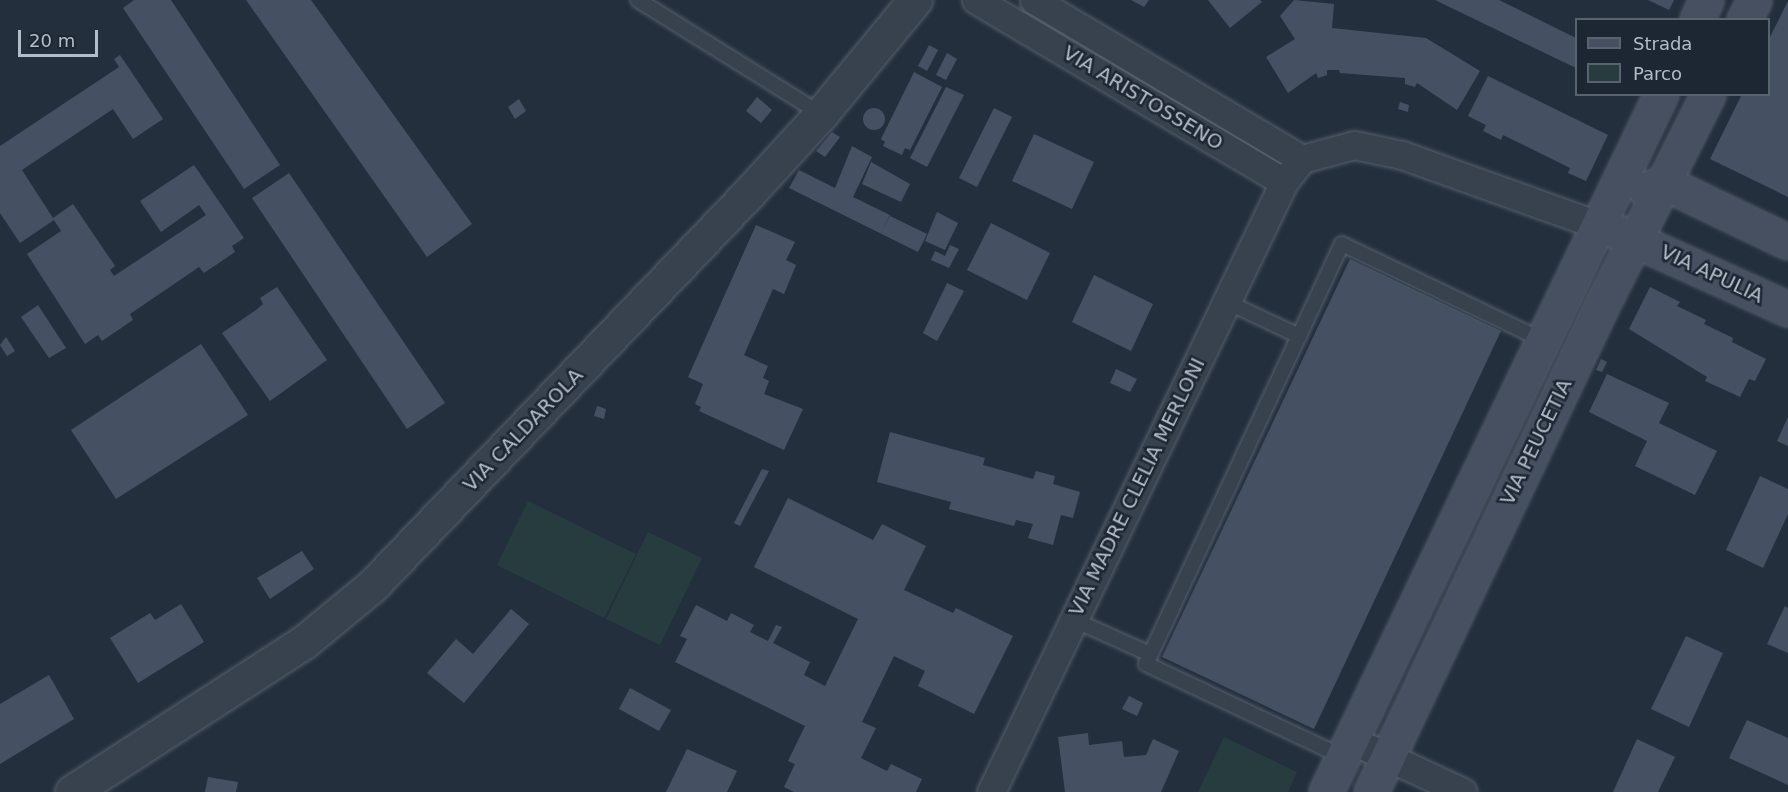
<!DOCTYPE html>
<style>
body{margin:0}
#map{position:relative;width:1788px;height:792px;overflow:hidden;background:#242f3e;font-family:"DejaVu Sans",sans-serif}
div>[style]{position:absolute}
.green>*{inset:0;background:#263c3f}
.building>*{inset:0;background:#455162}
.round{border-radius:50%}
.roads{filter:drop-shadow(0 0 2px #565f6c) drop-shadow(0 0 2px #565f6c)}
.service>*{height:14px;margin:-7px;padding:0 7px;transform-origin:7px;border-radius:7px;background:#38414e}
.minor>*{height:27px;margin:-13.5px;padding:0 13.5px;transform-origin:13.5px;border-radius:13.5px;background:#38414e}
.tertiary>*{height:33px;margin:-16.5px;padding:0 16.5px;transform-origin:16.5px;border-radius:16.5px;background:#38414e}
.secondary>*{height:33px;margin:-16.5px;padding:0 16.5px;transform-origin:16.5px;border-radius:16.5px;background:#465061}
span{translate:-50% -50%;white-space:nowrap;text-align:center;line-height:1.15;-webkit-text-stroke:5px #1d2633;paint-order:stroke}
.street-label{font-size:20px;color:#b4bcc9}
.legend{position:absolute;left:1575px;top:18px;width:195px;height:78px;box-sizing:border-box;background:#1d2633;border:2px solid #59626f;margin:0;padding:8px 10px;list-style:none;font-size:18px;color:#b4bcc9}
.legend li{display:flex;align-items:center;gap:12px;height:30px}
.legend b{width:30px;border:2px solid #59626f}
.scale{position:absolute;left:18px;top:30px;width:80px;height:27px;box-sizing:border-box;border:3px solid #b4bcc9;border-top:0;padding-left:8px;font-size:18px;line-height:21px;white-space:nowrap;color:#b4bcc9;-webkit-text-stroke:4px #1d2633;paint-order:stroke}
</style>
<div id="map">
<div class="green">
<i style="clip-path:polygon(528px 501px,636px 554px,604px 618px,497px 565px)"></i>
<i style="clip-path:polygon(648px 532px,702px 558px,660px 645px,606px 619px)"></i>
<i style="clip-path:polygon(1224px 737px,1297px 772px,1288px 792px,1198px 792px)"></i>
</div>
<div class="building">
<i style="clip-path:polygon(134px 0,171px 0,280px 165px,244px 189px,123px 8px)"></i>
<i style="clip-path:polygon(246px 0,311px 0,472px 224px,427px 257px)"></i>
<i style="clip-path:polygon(1131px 0,1149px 0,1144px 7px)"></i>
<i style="clip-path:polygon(1208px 0,1260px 0,1262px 2px,1230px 28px)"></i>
<i style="clip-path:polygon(1294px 0,1334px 4px,1332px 28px,1426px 38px,1480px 71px,1457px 110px,1417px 83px,1415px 87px,1405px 84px,1405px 78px,1340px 73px,1339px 70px,1327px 70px,1327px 75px,1318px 78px,1316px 73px,1288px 93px,1266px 57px,1295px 39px,1280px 16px)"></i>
<i style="clip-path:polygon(1435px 0,1499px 0,1576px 38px,1576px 68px)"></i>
<i style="clip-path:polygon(1648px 0,1674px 0,1669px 10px)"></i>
<i style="clip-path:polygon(1788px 1px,1788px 197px,1710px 159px,1742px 94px,1768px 94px,1768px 41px)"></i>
<i style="clip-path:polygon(929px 45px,938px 50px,927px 71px,918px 66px)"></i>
<i style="clip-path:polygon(947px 53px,957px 59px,946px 80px,936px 75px)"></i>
<i style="clip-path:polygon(120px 55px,163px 119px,133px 139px,113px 109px,22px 170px,53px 218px,73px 204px,115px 266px,110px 270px,114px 276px,206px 215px,199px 205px,161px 232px,140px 201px,194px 165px,244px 238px,232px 246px,235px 252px,204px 273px,199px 267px,130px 314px,133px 320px,102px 341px,98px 335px,85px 344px,27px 254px,61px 231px,54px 220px,20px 243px,0 213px,0 146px,119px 67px,114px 59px)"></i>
<i style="clip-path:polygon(914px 72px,942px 87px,910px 150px,905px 148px,902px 155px,883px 146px,885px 142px,881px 139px)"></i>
<i style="clip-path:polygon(1488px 76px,1608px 135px,1586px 181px,1568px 173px,1570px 168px,1503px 135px,1501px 140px,1483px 131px,1486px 125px,1468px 116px)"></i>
<i style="clip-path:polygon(946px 87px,964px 95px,927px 167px,910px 158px)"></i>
<i style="clip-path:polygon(757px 97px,772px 110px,761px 123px,746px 111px)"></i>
<i style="clip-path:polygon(519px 99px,526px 111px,515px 119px,508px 107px)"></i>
<i style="clip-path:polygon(1400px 102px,1409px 105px,1408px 112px,1398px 109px)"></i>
<i class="round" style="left:863px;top:108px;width:22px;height:22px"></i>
<i style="clip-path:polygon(994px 108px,1012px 117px,977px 187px,959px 178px)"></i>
<i style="clip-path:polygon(832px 132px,840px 137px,825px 157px,816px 151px)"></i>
<i style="clip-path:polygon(1034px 134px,1094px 162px,1072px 209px,1012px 181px)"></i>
<i style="clip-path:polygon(852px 146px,872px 157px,853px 197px,890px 215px,882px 231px,890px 216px,927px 234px,918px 252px,789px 188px,799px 170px,835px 188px)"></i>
<i style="clip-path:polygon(871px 162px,910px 184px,901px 202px,862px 184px)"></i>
<i style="clip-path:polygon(289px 173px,445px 403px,407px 429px,252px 198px)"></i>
<i style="clip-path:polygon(937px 212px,958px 223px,945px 250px,925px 241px)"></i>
<i style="clip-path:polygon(991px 223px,1050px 253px,1027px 300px,967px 270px)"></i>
<i style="clip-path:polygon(756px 225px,795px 242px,786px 260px,796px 265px,784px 294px,773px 289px,744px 355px,768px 366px,763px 378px,769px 381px,764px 394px,803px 409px,784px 450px,699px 411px,701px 407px,695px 404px,703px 384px,688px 377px)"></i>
<i style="clip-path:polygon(950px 245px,959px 249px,949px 268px,931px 260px,935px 251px,945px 256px)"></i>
<i style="clip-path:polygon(1350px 259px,1501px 331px,1314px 729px,1162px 657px)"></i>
<i style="clip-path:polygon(1094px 275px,1153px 304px,1131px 351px,1072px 322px)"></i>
<i style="clip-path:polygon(947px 283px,964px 291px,937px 341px,923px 333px)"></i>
<i style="clip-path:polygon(277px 287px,327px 360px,270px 401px,222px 333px,256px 310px,263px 304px,260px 298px)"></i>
<i style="clip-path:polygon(1650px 287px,1680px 302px,1677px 306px,1706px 320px,1704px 324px,1733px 338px,1732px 342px,1766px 359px,1755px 381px,1749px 379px,1740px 397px,1705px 381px,1707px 377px,1629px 329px)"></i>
<i style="clip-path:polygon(38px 305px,66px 348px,49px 358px,21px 317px)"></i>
<i style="clip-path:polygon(6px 337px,15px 351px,7px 356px,0 345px)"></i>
<i style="clip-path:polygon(201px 344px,248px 415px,116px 499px,71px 430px)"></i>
<i style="clip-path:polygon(1601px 359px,1607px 362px,1602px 372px,1596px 370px)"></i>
<i style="clip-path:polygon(1116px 369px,1137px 379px,1130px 392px,1110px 383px)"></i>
<i style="clip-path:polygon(1607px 374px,1669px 403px,1659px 423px,1717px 451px,1695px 495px,1635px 466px,1647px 441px,1589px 412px)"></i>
<i style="clip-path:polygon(597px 406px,606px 409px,604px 419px,594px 416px)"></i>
<i style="clip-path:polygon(1788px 417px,1788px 446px,1777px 441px)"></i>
<i style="clip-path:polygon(890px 432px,985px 458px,983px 465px,1033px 479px,1036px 471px,1055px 476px,1053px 484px,1080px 492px,1073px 518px,1061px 515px,1053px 545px,1028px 538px,1033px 524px,1016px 520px,1014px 526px,949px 509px,951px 502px,877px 482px)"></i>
<i style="clip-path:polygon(762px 469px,769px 471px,740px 526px,734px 523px)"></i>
<i style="clip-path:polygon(1760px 476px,1788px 489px,1788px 514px,1763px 568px,1726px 550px)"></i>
<i style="clip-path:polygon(788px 498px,873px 540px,882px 524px,926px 546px,904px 590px,953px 613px,956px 608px,1013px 636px,974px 714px,918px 686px,925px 671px,894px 656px,862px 722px,876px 728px,861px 758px,887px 771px,891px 764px,922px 779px,916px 792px,794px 792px,784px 787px,795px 764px,788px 761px,805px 726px,675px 662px,687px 639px,680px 636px,696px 605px,727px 621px,731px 613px,754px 625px,750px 632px,768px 641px,776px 625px,782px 627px,773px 643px,810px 662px,804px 675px,825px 686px,858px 619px,754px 567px)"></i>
<i style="clip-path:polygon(302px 551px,314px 569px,270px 599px,257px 578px)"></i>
<i style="clip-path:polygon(181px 604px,204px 642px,138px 683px,110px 638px,150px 613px,155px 620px)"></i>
<i style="clip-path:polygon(1785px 606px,1788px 608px,1788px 653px,1767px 644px)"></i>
<i style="clip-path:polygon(511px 609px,529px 624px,464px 703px,427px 673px,456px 639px,473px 654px)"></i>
<i style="clip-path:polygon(1686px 636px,1723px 653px,1689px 727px,1651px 709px)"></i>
<i style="clip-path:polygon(49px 675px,74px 719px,0 764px,0 704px)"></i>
<i style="clip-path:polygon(630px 688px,671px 710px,659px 731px,619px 709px)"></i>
<i style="clip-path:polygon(1129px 696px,1143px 703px,1137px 716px,1122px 709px)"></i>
<i style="clip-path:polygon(1747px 720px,1788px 738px,1788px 785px,1729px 758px)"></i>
<i style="clip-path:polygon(1088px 733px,1089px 745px,1122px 741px,1124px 757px,1146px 755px,1153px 739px,1179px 751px,1161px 792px,1065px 792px,1058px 737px)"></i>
<i style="clip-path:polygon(1637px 739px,1675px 757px,1658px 792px,1613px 792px)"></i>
<i style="clip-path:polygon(687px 749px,737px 771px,727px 792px,666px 792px)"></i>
<i style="clip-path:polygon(208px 777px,238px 782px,236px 792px,205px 792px)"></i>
</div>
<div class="roads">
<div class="service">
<i style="left:638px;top:0;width:216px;rotate:31.9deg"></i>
<i style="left:1227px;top:302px;width:80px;rotate:25.3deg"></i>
<i style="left:1074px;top:620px;width:83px;rotate:24.1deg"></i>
<i style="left:1343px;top:757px;width:218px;rotate:-154.7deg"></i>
<i style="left:1146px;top:664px;width:463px;rotate:-65deg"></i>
<i style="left:1342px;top:244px;width:222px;rotate:25.6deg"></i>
</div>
<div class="minor">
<i style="left:976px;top:0;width:358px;rotate:30.6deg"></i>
<i style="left:1034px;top:0;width:312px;rotate:30.7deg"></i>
<i style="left:1351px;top:740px;width:123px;rotate:24.9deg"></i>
<i style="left:991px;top:792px;width:677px;rotate:-64.34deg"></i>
<i style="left:1284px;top:182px;width:29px;rotate:-52deg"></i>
<i style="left:1302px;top:159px;width:54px;rotate:-15.1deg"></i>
<i style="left:1354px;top:145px;width:49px;rotate:11.8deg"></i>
<i style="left:1402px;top:155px;width:208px;rotate:19.7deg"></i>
</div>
<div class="tertiary">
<i style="left:72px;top:792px;width:276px;rotate:-32.9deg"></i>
<i style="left:304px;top:642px;width:88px;rotate:-39.5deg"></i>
<i style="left:372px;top:586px;width:542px;rotate:-46.2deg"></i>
<i style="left:747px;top:195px;width:110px;rotate:-47.6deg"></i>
<i style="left:821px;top:114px;width:148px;rotate:-50.5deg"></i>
</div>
<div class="secondary">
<i style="left:1697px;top:20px;width:22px;rotate:-66deg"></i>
<i style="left:1744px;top:20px;width:22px;rotate:-63deg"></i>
<i style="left:1645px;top:189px;width:21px;rotate:-17deg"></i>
<i style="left:1665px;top:183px;width:136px;rotate:25.6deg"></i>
<i style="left:1615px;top:231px;width:190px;rotate:24.3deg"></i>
<i style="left:1326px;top:792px;width:774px;rotate:-64.36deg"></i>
<i style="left:1371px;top:792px;width:539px;rotate:-64.62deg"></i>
<i style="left:1602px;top:305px;width:236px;rotate:-63.3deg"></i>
</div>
</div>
<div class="street-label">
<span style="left:1143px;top:98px;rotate:31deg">VIA ARISTOSSENO</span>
<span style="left:1712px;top:274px;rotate:25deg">VIA APULIA</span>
<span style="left:523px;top:430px;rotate:-46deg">VIA CALDAROLA</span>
<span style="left:1536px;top:442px;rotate:-64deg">VIA PEUCETIA</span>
<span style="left:1137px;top:487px;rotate:-64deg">VIA MADRE CLELIA MERLONI</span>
</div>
<ul class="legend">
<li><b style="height:8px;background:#465061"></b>Strada</li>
<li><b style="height:16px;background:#263c3f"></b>Parco</li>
</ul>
<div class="scale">20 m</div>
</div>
